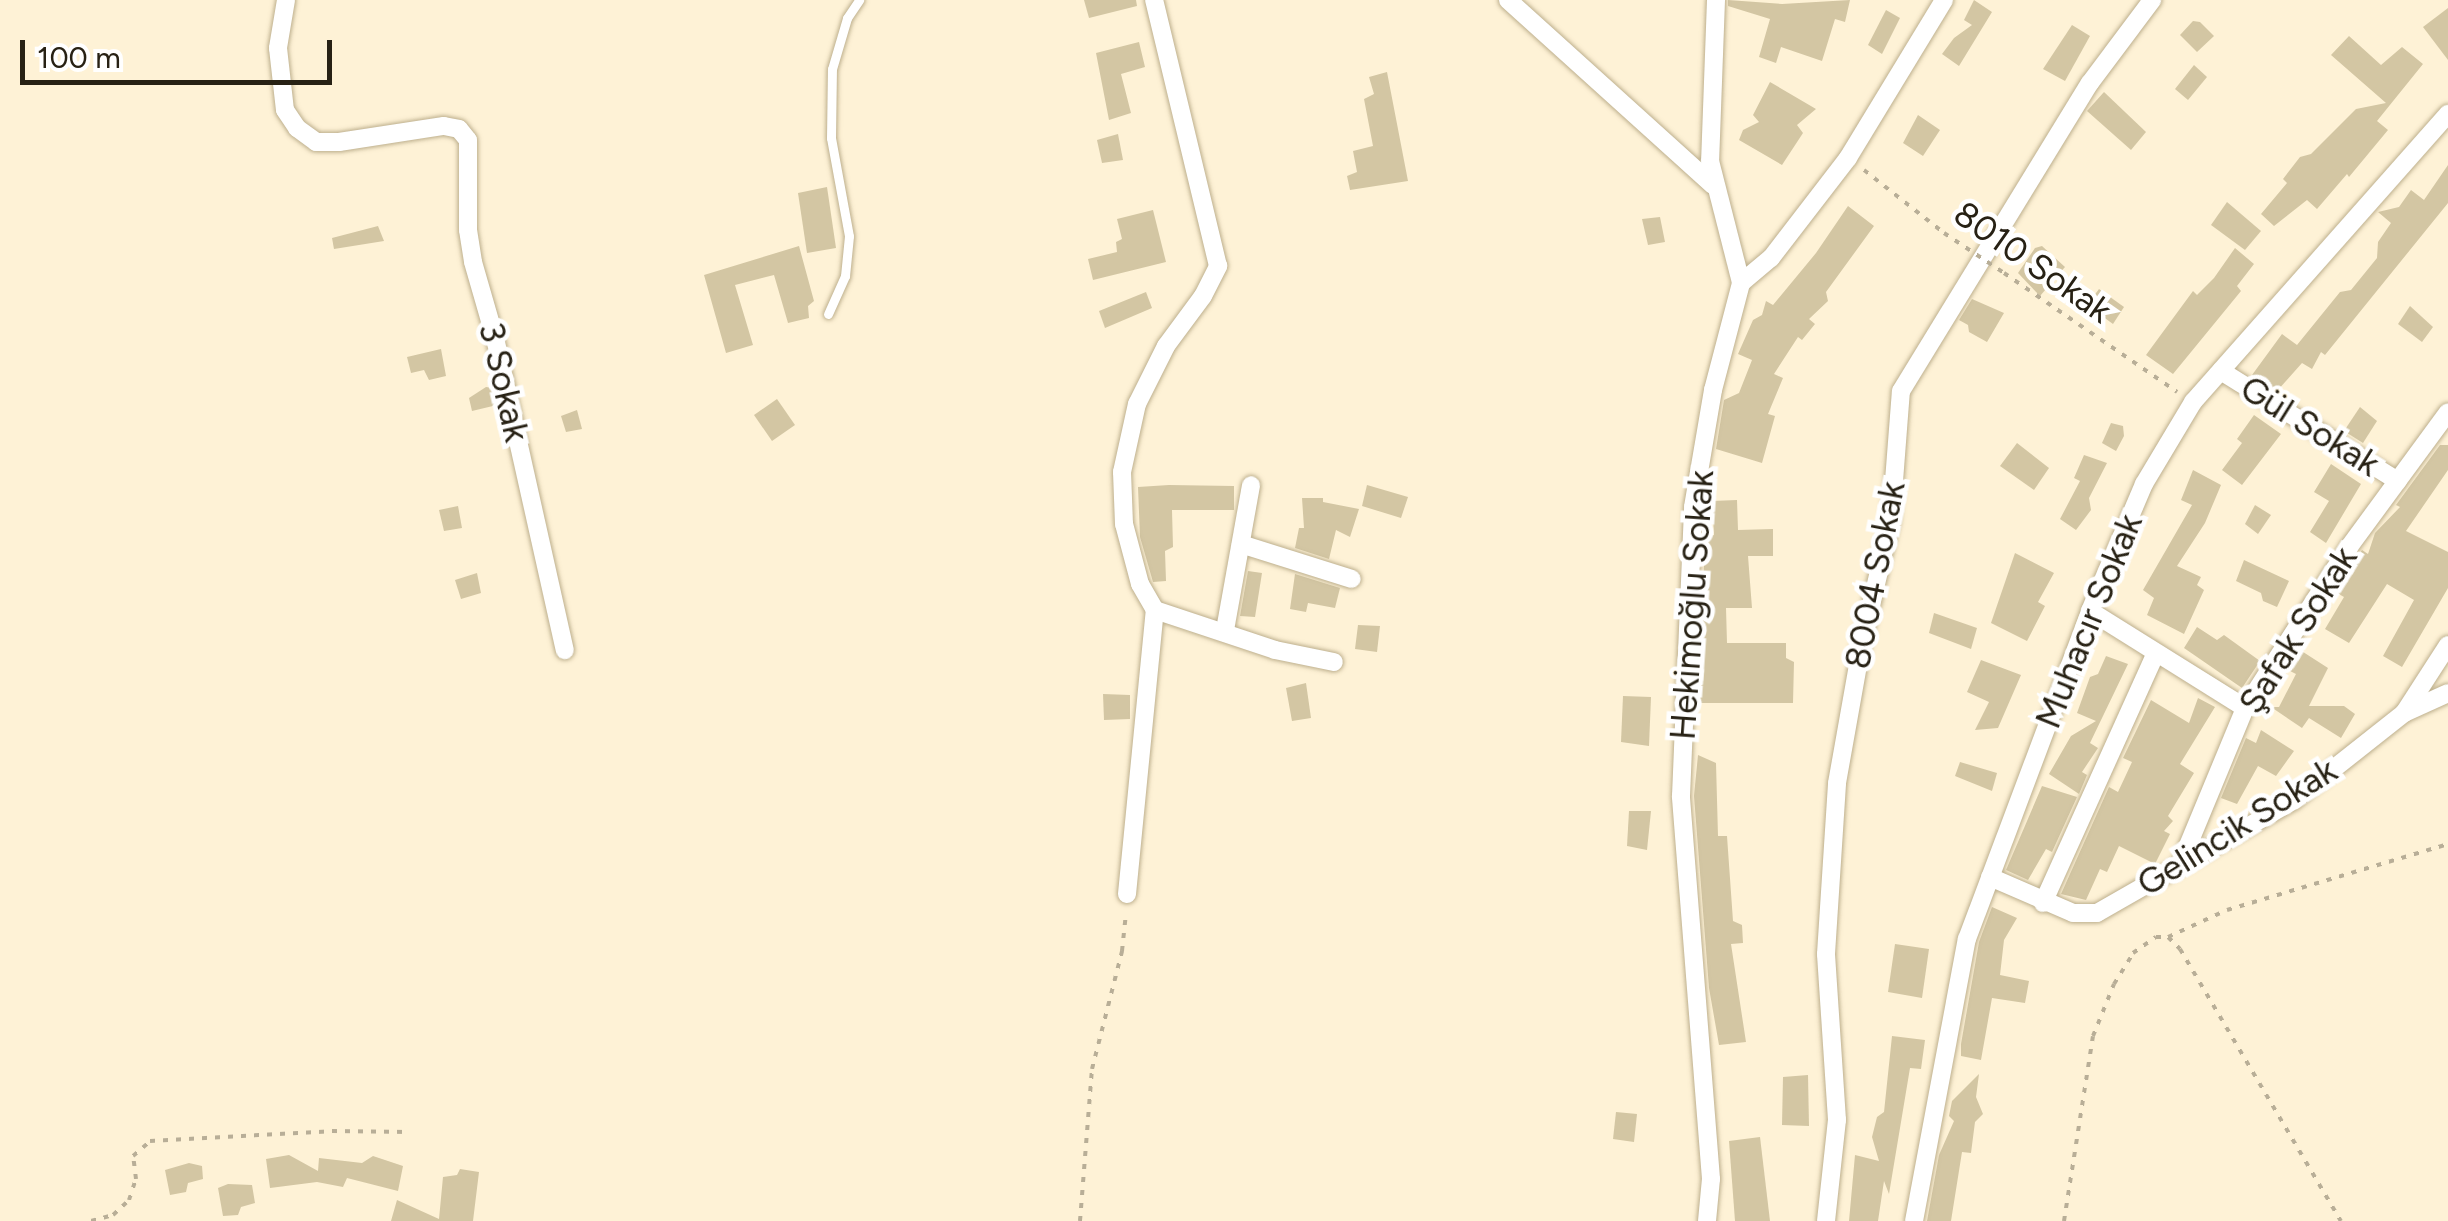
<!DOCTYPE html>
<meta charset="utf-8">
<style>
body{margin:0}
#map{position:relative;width:2448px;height:1221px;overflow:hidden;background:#fef2d6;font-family:Figtree,sans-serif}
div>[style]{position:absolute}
.building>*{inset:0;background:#d3c6a3}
.path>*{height:4px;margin-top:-2px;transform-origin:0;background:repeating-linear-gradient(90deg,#b8ae97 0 5px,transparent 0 13px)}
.roads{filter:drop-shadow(0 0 2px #bdaf8d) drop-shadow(0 0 2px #bdaf8d)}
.service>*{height:9px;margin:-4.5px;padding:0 4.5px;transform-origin:4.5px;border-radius:4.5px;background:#fff}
.minor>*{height:18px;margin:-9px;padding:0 9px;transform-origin:9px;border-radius:9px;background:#fff}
.path-bridge>*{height:4px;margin-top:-2px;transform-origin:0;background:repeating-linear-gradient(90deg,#b8ae97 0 5px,transparent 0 13px)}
span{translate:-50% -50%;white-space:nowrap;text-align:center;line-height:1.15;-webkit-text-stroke:9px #fff;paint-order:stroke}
.street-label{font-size:35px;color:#272114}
.scale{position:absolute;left:20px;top:40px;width:312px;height:45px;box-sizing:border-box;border:5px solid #272114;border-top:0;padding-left:12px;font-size:30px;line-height:35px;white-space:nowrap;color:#272114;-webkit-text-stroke:8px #fff;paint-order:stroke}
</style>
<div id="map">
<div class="building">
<i style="clip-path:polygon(1084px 0,1136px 0,1137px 6px,1089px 18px)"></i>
<i style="clip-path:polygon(1728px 0,1782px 4px,1850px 0,1845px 22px,1835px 19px,1822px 61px,1781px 47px,1776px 63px,1759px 57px,1770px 19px,1728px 6px)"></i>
<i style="clip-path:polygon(1974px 0,1992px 12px,1959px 66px,1942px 54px,1954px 38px,1972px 25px,1964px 20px)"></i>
<i style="clip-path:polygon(2448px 8px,2448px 60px,2423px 27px)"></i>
<i style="clip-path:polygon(1886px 10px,1900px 18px,1882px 54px,1868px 45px)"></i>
<i style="clip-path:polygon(2193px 21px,2200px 22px,2214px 36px,2197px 52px,2180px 35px)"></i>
<i style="clip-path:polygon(2072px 25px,2090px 36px,2065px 81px,2043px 69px)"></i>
<i style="clip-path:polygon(2349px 36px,2381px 65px,2402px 47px,2423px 64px,2377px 121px,2388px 130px,2349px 177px,2347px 174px,2317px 209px,2307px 200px,2274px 226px,2261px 214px,2287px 183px,2283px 179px,2300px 157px,2311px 154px,2356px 109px,2386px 103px,2331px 55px)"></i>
<i style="clip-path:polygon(1139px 42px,1145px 67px,1121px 74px,1131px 113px,1109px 120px,1096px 53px)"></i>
<i style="clip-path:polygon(2194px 65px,2207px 77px,2188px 100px,2175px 89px)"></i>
<i style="clip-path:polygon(1387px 72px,1408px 181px,1350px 190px,1347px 176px,1357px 172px,1353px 151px,1373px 146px,1364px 99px,1374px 94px,1369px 77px)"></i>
<i style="clip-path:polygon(1770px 82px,1816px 109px,1797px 125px,1803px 133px,1782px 165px,1739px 140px,1743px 130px,1759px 122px,1753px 115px)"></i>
<i style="clip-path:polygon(2104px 92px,2146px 132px,2131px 150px,2087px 111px)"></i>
<i style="clip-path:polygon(1918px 115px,1940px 130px,1923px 156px,1903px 143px)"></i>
<i style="clip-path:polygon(1118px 134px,1123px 160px,1102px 163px,1097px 140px)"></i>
<i style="clip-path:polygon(2448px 165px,2448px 203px,2325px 355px,2321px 352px,2312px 369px,2302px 363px,2277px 391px,2252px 375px,2282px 334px,2297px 345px,2340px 292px,2351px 290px,2377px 258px,2378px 242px,2391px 223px,2378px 212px,2399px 207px,2411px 190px,2424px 200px)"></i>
<i style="clip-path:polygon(827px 187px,836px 248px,807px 253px,798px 193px)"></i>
<i style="clip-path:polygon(2227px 202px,2261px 231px,2245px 250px,2211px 225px)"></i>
<i style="clip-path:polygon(1848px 206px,1874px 226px,1826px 292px,1828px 301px,1809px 319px,1815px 324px,1802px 340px,1798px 337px,1774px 374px,1783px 378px,1768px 414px,1775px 416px,1762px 463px,1716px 449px,1724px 400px,1739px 393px,1752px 360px,1738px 354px,1753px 320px,1762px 315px,1766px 301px,1773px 305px,1816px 253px)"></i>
<i style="clip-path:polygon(1153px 210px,1166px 262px,1093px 280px,1088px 259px,1117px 252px,1116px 242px,1122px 239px,1117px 219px)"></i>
<i style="clip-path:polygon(1660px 217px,1665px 242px,1648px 245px,1642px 219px)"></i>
<i style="clip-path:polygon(378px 226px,384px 241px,334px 249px,332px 238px)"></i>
<i style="clip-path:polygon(799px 246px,814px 301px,808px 306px,809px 318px,788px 323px,774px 275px,735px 285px,753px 345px,726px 353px,704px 275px)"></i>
<i style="clip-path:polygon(2042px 246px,2065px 267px,2040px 296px,2018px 273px,2035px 248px)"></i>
<i style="clip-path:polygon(2235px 248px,2254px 264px,2237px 286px,2241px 291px,2173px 374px,2146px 355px,2193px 291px,2197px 295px,2214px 278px)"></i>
<i style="clip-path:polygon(2099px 289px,2124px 307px,2113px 324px,2087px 305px)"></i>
<i style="clip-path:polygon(1146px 292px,1152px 308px,1105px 328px,1099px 311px)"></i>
<i style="clip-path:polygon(1972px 299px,2004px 313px,1987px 342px,1969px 332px,1968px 325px,1959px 320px)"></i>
<i style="clip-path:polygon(2410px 306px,2433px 327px,2422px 342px,2398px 324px)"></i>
<i style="clip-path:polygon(441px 349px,446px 376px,429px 380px,424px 370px,411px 373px,407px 357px)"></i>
<i style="clip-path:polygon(486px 387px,493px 388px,497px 405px,472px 411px,469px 398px)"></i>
<i style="clip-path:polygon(777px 399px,795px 425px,772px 441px,754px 415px)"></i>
<i style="clip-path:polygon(2360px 407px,2377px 421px,2363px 443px,2344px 431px)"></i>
<i style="clip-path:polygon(577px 410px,582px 429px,566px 432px,561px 416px)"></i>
<i style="clip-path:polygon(2254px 415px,2281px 434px,2242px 485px,2222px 470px,2242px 443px,2237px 439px)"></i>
<i style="clip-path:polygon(2111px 423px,2123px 426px,2124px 436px,2116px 451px,2102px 443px)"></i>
<i style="clip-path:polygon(2017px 443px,2049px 468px,2034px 490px,2000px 466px)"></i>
<i style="clip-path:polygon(2440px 445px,2448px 445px,2448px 470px,2406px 531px,2448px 552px,2448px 588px,2402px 667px,2383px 656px,2414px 600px,2387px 584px,2349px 643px,2325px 629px,2344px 597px,2337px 593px,2344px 578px,2362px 550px,2368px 554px,2375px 533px,2400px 507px,2396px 505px)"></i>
<i style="clip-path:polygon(2084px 455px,2107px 463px,2089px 498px,2091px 510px,2076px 530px,2060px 519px,2080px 481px,2074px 478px)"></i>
<i style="clip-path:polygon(2331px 464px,2361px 484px,2326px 543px,2310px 532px,2329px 501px,2314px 492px)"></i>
<i style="clip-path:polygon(2193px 470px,2221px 485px,2205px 523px,2177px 566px,2201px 577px,2197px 585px,2204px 590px,2184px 634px,2147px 615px,2154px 598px,2143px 590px,2192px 505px,2181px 500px)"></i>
<i style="clip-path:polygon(1169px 485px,1234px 486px,1234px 510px,1172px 510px,1173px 547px,1165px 551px,1166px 581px,1153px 582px,1140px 537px,1138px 487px)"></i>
<i style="clip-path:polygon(1367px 485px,1408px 497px,1401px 518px,1362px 506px)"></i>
<i style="clip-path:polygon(1302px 498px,1323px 498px,1323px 502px,1359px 509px,1350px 537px,1336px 530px,1329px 559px,1295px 548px,1299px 528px,1304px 528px)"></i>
<i style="clip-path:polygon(1737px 500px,1738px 530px,1773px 529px,1773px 556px,1748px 556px,1752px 608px,1726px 608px,1727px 643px,1786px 643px,1786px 658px,1794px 662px,1793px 703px,1700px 703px,1704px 563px,1707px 536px,1714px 535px,1712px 501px)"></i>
<i style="clip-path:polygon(2255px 505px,2271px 515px,2258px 534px,2245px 524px)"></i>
<i style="clip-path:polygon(458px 506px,462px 528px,444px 531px,439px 510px)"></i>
<i style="clip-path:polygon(2015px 553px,2054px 573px,2038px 602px,2045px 606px,2027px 641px,1991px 623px)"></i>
<i style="clip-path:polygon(2244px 560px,2289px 581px,2277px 607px,2263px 601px,2261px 593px,2236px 581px)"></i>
<i style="clip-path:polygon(1248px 571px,1262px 573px,1255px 617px,1240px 616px)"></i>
<i style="clip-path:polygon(477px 573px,481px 593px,461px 599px,455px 580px)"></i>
<i style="clip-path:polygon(1295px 574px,1340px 588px,1335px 608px,1308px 603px,1306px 612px,1290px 609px)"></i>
<i style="clip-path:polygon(1934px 613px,1977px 628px,1971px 649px,1929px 633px)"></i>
<i style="clip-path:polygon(1358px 625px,1380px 626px,1377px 652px,1355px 649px)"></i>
<i style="clip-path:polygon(2197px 627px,2217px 640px,2224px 635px,2260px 661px,2242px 688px,2184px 648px)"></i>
<i style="clip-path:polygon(2300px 650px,2328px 668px,2309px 706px,2344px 706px,2355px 714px,2341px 738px,2309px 718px,2302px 728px,2271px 707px,2279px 707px,2296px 674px,2288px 670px)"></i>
<i style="clip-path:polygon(2106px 656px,2128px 664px,2090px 743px,2098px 748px,2082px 772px,2087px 775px,2079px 794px,2049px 774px,2071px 736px,2096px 721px,2077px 713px,2090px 677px,2098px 674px)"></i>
<i style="clip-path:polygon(1981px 660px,2021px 675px,1998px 728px,1975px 730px,1989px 702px,1967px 692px)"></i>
<i style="clip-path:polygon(1306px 683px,1311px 718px,1292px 721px,1286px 688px)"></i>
<i style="clip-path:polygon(1103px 694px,1130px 695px,1130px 719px,1104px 720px)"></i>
<i style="clip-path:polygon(1623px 696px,1651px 697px,1649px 746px,1621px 742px)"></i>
<i style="clip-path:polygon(2198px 698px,2215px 707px,2180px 764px,2194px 773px,2168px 816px,2173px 821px,2164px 831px,2170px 834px,2155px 864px,2119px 846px,2107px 872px,2100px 869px,2086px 900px,2061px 894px,2109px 787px,2118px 792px,2132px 762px,2123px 758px,2151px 700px,2189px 723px)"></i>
<i style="clip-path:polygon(2261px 730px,2294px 751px,2276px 776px,2258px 766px,2237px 804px,2221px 798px,2246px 738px,2256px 743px)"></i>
<i style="clip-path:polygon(1698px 755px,1716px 763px,1718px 836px,1727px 836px,1733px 921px,1742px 925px,1743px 943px,1731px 944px,1746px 1042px,1719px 1045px,1709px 988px,1694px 796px)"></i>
<i style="clip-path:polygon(1960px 762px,1997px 773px,1992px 791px,1955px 776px)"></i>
<i style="clip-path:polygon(2042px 786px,2077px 797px,2052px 852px,2046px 849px,2028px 880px,2006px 870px)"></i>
<i style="clip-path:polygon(1629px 811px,1651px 811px,1647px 850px,1627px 846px)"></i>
<i style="clip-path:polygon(1992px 907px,2017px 918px,2004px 940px,2000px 975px,2029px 981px,2025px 1003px,1992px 998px,1981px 1060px,1961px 1056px,1961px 1044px,1979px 942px)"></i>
<i style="clip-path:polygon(1895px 944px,1929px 949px,1922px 998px,1888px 992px)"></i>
<i style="clip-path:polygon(1892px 1036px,1925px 1040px,1921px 1069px,1910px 1068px,1889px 1194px,1884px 1181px,1878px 1221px,1849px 1221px,1855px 1155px,1879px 1161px,1872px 1137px,1877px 1117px,1884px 1112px)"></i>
<i style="clip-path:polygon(1979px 1074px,1976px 1097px,1983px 1114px,1975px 1122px,1971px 1153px,1962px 1152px,1951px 1221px,1927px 1221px,1939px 1155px,1954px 1121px,1949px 1116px,1952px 1101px)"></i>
<i style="clip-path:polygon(1808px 1075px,1809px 1126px,1782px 1125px,1783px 1077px)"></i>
<i style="clip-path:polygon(1616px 1112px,1637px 1114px,1634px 1142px,1613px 1139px)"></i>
<i style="clip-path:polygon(1760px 1137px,1770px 1221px,1735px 1221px,1729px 1141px)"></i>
<i style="clip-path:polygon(289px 1155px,318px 1171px,319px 1158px,362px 1163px,373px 1156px,403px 1166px,398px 1191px,347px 1178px,343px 1187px,317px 1182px,270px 1188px,266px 1159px)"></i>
<i style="clip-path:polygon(189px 1163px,202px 1166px,203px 1179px,188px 1183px,186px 1192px,170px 1195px,165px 1170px)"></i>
<i style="clip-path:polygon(460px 1169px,479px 1172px,473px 1221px,391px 1221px,397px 1200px,439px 1219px,443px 1177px,457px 1175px)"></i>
<i style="clip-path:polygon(228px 1184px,252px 1185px,255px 1203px,241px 1207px,238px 1215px,223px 1216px,218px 1188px)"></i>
</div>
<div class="path">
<i style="left:1864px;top:170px;width:102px;rotate:38.2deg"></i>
<i style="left:2004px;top:273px;width:210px;rotate:34.5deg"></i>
<i style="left:2168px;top:937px;width:65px;rotate:-24.6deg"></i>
<i style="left:2227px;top:910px;width:231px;rotate:-16.6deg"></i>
<i style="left:91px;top:1221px;width:23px;rotate:-15deg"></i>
<i style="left:113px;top:1215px;width:22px;rotate:-43deg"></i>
<i style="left:129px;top:1200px;width:22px;rotate:-72deg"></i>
<i style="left:136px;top:1179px;width:23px;rotate:-97deg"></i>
<i style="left:133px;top:1156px;width:23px;rotate:-41deg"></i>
<i style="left:150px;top:1141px;width:182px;rotate:-3.1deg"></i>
<i style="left:332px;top:1131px;width:78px;rotate:0.7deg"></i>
<i style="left:1080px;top:1221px;width:152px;rotate:-85.5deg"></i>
<i style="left:1092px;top:1069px;width:122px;rotate:-75.7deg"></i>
<i style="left:1122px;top:951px;width:37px;rotate:-84deg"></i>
<i style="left:2064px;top:1221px;width:187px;rotate:-81.1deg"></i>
<i style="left:2093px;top:1036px;width:56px;rotate:-68deg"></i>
<i style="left:2114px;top:984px;width:36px;rotate:-58deg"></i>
<i style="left:2133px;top:953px;width:28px;rotate:-35deg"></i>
<i style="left:2156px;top:937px;width:12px"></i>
<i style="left:2168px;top:937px;width:17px;rotate:45deg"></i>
<i style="left:2180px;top:949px;width:316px;rotate:59.4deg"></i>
</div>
<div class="roads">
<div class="service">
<i style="left:828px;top:314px;width:42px;rotate:-65.9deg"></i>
<i style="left:845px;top:276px;width:40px;rotate:-84.3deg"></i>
<i style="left:849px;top:236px;width:100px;rotate:-100.4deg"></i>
<i style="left:831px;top:138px;width:69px;rotate:-89.2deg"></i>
<i style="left:832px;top:69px;width:53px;rotate:-73.6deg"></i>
<i style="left:847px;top:18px;width:22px;rotate:-56deg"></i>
</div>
<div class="minor">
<i style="left:286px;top:0;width:49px;rotate:99.5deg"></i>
<i style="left:278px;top:48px;width:62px;rotate:83.6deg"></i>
<i style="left:285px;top:110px;width:22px;rotate:56deg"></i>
<i style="left:297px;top:128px;width:24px;rotate:36deg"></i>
<i style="left:316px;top:142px;width:23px"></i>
<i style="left:339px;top:142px;width:106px;rotate:-8.7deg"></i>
<i style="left:444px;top:126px;width:15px;rotate:11deg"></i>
<i style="left:459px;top:129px;width:14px;rotate:51deg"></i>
<i style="left:468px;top:140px;width:90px;rotate:90deg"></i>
<i style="left:468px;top:230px;width:32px;rotate:81deg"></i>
<i style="left:473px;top:262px;width:79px;rotate:73.9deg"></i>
<i style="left:495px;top:338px;width:320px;rotate:77.4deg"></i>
<i style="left:1508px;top:0;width:276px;rotate:42.1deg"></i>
<i style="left:1716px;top:0;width:161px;rotate:92.1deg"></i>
<i style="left:1710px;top:161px;width:126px;rotate:75.7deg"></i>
<i style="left:2221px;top:371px;width:208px;rotate:31.9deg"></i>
<i style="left:1241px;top:544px;width:116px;rotate:17.5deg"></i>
<i style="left:1155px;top:610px;width:126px;rotate:18.4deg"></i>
<i style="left:1275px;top:650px;width:60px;rotate:11.5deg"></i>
<i style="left:2090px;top:611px;width:183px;rotate:32deg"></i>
<i style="left:1225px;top:630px;width:147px;rotate:-79.8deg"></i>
<i style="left:2404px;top:713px;width:48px;rotate:-24.4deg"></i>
<i style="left:2180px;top:865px;width:170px;rotate:-67.5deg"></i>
<i style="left:2245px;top:708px;width:192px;rotate:-57.1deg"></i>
<i style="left:2349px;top:547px;width:167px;rotate:-53.7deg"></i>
<i style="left:1990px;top:877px;width:90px;rotate:23.4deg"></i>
<i style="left:2073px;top:913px;width:24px"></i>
<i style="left:2097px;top:913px;width:227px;rotate:-29.8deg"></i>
<i style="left:2294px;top:800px;width:140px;rotate:-38.3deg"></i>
<i style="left:2404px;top:713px;width:81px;rotate:-57.1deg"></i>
<i style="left:1127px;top:894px;width:285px;rotate:-84.4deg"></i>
<i style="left:1155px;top:610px;width:30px;rotate:-120deg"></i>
<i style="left:1140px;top:584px;width:62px;rotate:-104.9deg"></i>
<i style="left:1124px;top:524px;width:52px;rotate:-92.2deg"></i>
<i style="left:1122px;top:472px;width:70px;rotate:-77.6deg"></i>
<i style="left:1137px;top:404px;width:65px;rotate:-63.4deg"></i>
<i style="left:1166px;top:346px;width:62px;rotate:-53.5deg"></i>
<i style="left:1203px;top:296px;width:34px;rotate:-63deg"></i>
<i style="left:1218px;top:266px;width:274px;rotate:-103.5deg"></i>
<i style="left:2043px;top:903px;width:274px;rotate:-65.7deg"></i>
<i style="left:1707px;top:1221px;width:42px;rotate:-84.6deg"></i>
<i style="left:1711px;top:1179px;width:384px;rotate:-94.5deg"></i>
<i style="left:1681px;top:796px;width:289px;rotate:-87.6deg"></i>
<i style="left:1693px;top:507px;width:119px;rotate:-80.3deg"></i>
<i style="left:1713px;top:390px;width:111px;rotate:-75.3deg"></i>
<i style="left:1741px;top:283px;width:39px;rotate:-40deg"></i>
<i style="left:1771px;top:258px;width:126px;rotate:-52.4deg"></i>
<i style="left:1848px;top:158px;width:185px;rotate:-58.7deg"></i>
<i style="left:1826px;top:1221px;width:102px;rotate:-83.8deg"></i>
<i style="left:1837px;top:1120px;width:166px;rotate:-93.8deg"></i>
<i style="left:1826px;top:954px;width:171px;rotate:-86.3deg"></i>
<i style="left:1837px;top:783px;width:137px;rotate:-79.9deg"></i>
<i style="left:1861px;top:648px;width:131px;rotate:-76.8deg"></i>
<i style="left:1891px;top:520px;width:129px;rotate:-85.6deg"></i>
<i style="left:1901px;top:391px;width:361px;rotate:-58.5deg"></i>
<i style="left:2090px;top:83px;width:104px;rotate:-53.2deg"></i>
<i style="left:1914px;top:1221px;width:287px;rotate:-79.4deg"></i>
<i style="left:1967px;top:939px;width:350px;rotate:-69.4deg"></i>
<i style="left:2090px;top:611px;width:138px;rotate:-67deg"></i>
<i style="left:2144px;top:484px;width:96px;rotate:-59.1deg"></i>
<i style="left:2193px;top:402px;width:385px;rotate:-48.5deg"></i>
</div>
</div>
<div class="path-bridge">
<i style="left:1944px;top:233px;width:72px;rotate:33.7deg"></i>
</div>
<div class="street-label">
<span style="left:2033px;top:262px;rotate:35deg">8010 Sokak</span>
<span style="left:504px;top:382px;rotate:77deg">3 Sokak</span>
<span style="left:2310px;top:426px;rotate:32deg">Gül Sokak</span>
<span style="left:1875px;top:575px;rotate:-79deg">8004 Sokak</span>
<span style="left:1692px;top:605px;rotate:-86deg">Hekimoğlu Sokak</span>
<span style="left:2089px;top:621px;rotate:-68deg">Muhacır Sokak</span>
<span style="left:2298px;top:630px;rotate:-58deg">Şafak Sokak</span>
<span style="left:2237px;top:827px;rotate:-32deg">Gelincik Sokak</span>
</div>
<div class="scale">100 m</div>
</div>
